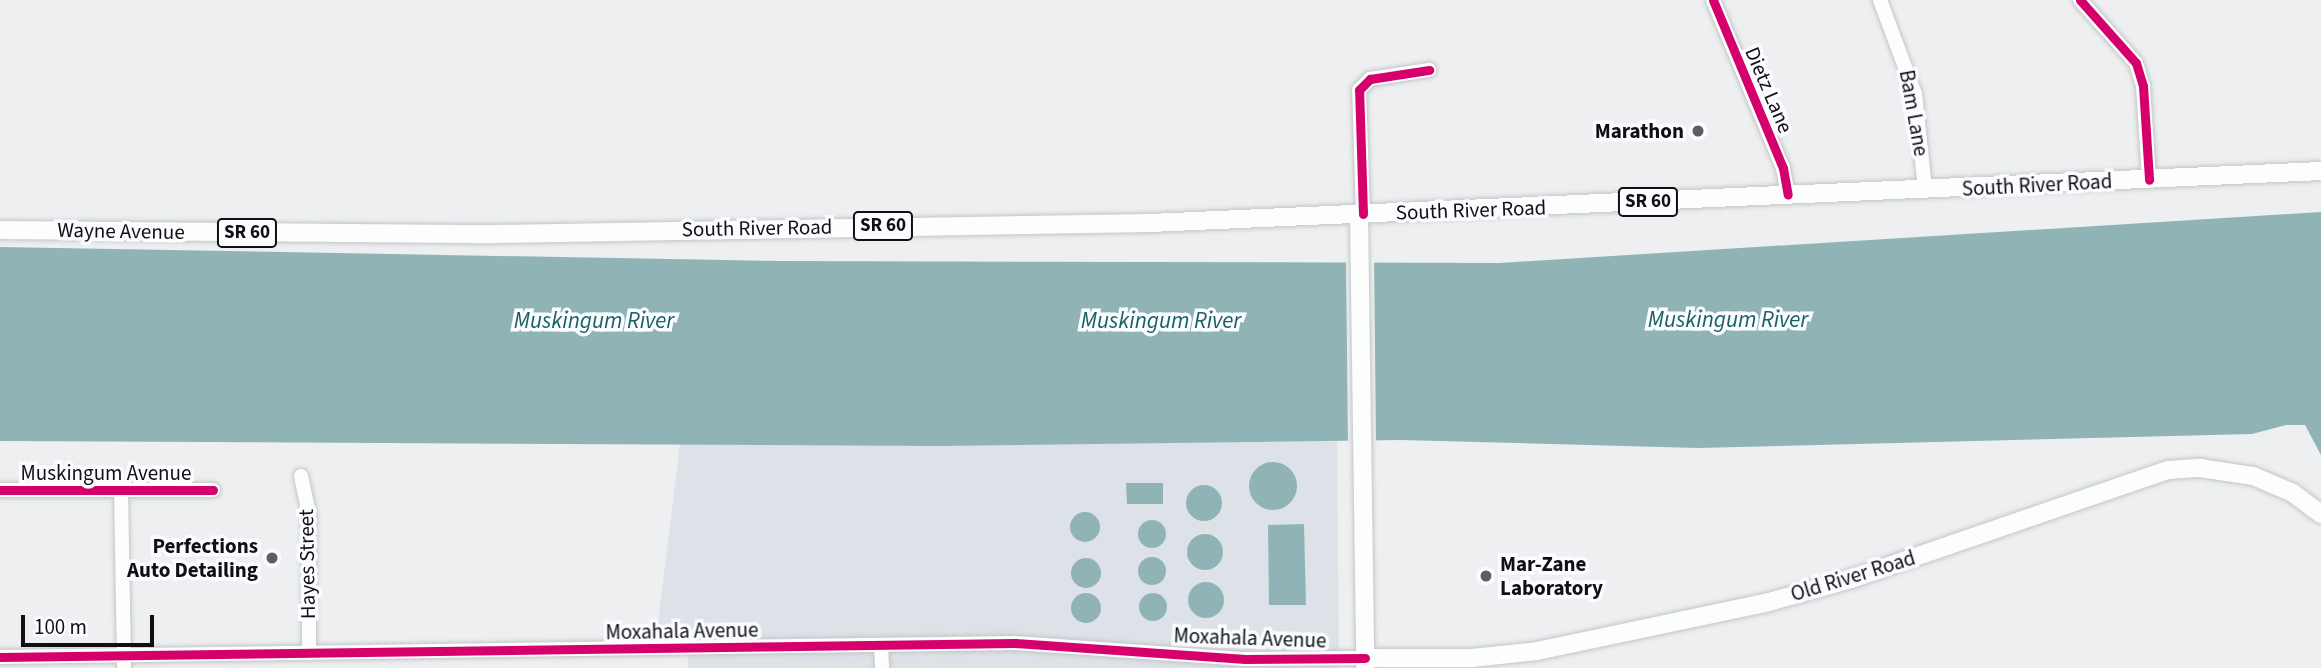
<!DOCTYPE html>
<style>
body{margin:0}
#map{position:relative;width:2321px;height:668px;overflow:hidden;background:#edeff1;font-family:"Source Sans 3",sans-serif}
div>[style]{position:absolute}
.built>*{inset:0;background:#dde2e8}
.water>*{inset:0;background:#90b4b5}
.round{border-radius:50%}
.pier>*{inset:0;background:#edeff1}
.roads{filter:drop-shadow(0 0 2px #c4c6c7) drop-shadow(0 0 2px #c4c6c7)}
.minor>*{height:14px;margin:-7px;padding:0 7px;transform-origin:7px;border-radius:7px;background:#fcfdfd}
.major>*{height:18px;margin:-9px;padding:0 9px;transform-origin:9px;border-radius:9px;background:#fcfdfd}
.cycleway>*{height:9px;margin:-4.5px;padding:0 4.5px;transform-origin:4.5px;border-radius:4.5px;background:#d6006c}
.dots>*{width:19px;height:19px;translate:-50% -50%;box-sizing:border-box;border:4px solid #fafcff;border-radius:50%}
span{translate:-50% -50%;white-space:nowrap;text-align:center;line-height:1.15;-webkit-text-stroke:7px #fafcff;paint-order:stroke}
.shield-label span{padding:2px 5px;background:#fafcff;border:2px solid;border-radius:5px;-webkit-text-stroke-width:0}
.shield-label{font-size:19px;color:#0f1012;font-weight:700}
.street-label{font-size:21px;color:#0f1012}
.poi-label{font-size:21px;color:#0f1012;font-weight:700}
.right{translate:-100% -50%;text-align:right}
.left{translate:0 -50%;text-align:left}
.water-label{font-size:23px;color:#1a6062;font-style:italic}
.scale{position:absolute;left:21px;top:615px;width:133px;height:32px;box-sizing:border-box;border:4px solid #0f1012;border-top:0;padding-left:9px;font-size:21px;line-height:24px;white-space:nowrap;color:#0f1012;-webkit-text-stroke:5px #fafcff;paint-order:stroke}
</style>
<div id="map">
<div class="built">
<i style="clip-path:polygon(1337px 441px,1339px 668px,688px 668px,688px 643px,656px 639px,680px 444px)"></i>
</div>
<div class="water">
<i style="clip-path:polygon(2321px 212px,2321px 455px,2305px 425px,2286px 425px,2252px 434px,1698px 448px,1401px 440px,939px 446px,0 441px,0 247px,780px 261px,1499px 263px)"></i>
<i class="round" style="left:1249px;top:462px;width:48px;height:48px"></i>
<i style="clip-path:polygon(1126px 483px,1163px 483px,1163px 504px,1127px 504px)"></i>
<i class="round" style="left:1186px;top:485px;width:36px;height:36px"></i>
<i class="round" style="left:1070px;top:512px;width:30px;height:30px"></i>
<i class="round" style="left:1138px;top:520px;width:28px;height:28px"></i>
<i style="clip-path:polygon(1304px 524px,1306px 605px,1269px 605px,1268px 525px)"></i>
<i class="round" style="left:1187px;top:534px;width:36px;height:36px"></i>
<i class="round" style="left:1138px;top:557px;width:28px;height:28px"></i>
<i class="round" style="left:1071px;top:558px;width:30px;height:30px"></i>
<i class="round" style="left:1188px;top:582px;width:36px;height:36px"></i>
<i class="round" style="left:1071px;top:593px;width:30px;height:30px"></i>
<i class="round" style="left:1139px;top:593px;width:28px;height:28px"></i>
</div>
<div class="pier">
<i style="clip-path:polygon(1346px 259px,1374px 259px,1376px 444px,1348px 444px)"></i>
</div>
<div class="roads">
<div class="minor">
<i style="left:1713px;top:0;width:182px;rotate:67.4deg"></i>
<i style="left:1783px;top:168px;width:27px;rotate:80deg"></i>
<i style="left:1880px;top:0;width:100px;rotate:69.6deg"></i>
<i style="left:1915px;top:94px;width:96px;rotate:84deg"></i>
<i style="left:2080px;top:0;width:84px;rotate:48.4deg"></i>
<i style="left:2136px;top:63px;width:24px;rotate:73deg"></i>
<i style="left:2143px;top:86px;width:94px;rotate:86.3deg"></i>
<i style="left:1363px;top:214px;width:124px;rotate:-91.8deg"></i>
<i style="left:1359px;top:90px;width:16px;rotate:-45deg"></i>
<i style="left:1370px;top:79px;width:60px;rotate:-8.7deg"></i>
<i style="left:301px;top:476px;width:40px;rotate:78deg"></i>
<i style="left:309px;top:515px;width:138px;rotate:90deg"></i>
<i style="left:0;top:490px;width:213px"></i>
<i style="left:121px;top:490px;width:178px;rotate:89deg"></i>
<i style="left:881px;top:646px;width:22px;rotate:87deg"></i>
<i style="left:0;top:657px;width:1015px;rotate:-0.79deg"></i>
<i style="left:1015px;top:643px;width:231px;rotate:4deg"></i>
<i style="left:1245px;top:659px;width:120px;rotate:-0.5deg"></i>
</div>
<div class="major">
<i style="left:1359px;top:214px;width:454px;rotate:89.2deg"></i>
<i style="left:0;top:230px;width:494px;rotate:0.5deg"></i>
<i style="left:494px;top:234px;width:656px;rotate:-0.96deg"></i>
<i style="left:1150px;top:223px;width:1172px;rotate:-2.54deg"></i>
<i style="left:1365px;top:658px;width:107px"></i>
<i style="left:1472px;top:658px;width:65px;rotate:-6.1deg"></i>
<i style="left:1537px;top:651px;width:237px;rotate:-11.9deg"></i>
<i style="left:1769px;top:602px;width:85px;rotate:-15.7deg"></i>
<i style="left:1851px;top:579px;width:335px;rotate:-19deg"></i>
<i style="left:2168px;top:470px;width:32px;rotate:-4deg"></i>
<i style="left:2200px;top:468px;width:54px;rotate:8.6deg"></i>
<i style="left:2253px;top:476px;width:43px;rotate:23deg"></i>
<i style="left:2293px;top:493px;width:35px;rotate:37deg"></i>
</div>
</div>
<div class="cycleway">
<i style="left:1713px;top:0;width:182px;rotate:67.4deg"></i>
<i style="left:1783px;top:168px;width:27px;rotate:80deg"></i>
<i style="left:2080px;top:0;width:84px;rotate:48.4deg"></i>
<i style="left:2136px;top:63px;width:24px;rotate:73deg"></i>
<i style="left:2143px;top:86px;width:94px;rotate:86.3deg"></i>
<i style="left:1363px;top:214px;width:124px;rotate:-91.8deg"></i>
<i style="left:1359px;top:90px;width:16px;rotate:-45deg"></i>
<i style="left:1370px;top:79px;width:60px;rotate:-8.7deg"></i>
<i style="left:0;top:490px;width:213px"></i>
<i style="left:0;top:657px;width:1015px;rotate:-0.79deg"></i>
<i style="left:1015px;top:643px;width:231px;rotate:4deg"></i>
<i style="left:1245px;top:659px;width:120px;rotate:-0.5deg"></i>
</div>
<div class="dots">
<i style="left:1698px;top:131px;background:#5d5e60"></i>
<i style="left:272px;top:558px;background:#5d5e60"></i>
<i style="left:1486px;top:576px;background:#5d5e60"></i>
</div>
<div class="shield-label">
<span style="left:1648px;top:202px">SR 60</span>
<span style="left:883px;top:226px">SR 60</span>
<span style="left:247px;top:233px">SR 60</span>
</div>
<div class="street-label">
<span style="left:1769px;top:90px;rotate:67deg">Dietz Lane</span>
<span style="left:1914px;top:113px;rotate:80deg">Bam Lane</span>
<span style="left:2037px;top:185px;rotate:-3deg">South River Road</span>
<span style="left:1471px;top:210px;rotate:-2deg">South River Road</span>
<span style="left:757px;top:228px;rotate:-1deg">South River Road</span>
<span style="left:121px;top:231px;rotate:1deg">Wayne Avenue</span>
<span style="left:106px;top:473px">Muskingum Avenue</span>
<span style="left:307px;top:564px;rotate:-91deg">Hayes Street</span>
<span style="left:1853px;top:576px;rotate:-17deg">Old River Road</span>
<span style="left:682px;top:631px;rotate:-1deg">Moxahala Avenue</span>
<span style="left:1250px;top:638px;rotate:2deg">Moxahala Avenue</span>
</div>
<div class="poi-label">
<span class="right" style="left:1684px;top:131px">Marathon</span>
<span class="right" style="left:258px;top:558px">Perfections<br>Auto Detailing</span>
<span class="left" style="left:1500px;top:576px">Mar-Zane<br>Laboratory</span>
</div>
<div class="water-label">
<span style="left:1728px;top:320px">Muskingum River</span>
<span style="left:594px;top:321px">Muskingum River</span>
<span style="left:1161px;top:321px">Muskingum River</span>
</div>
<div class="scale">100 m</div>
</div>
